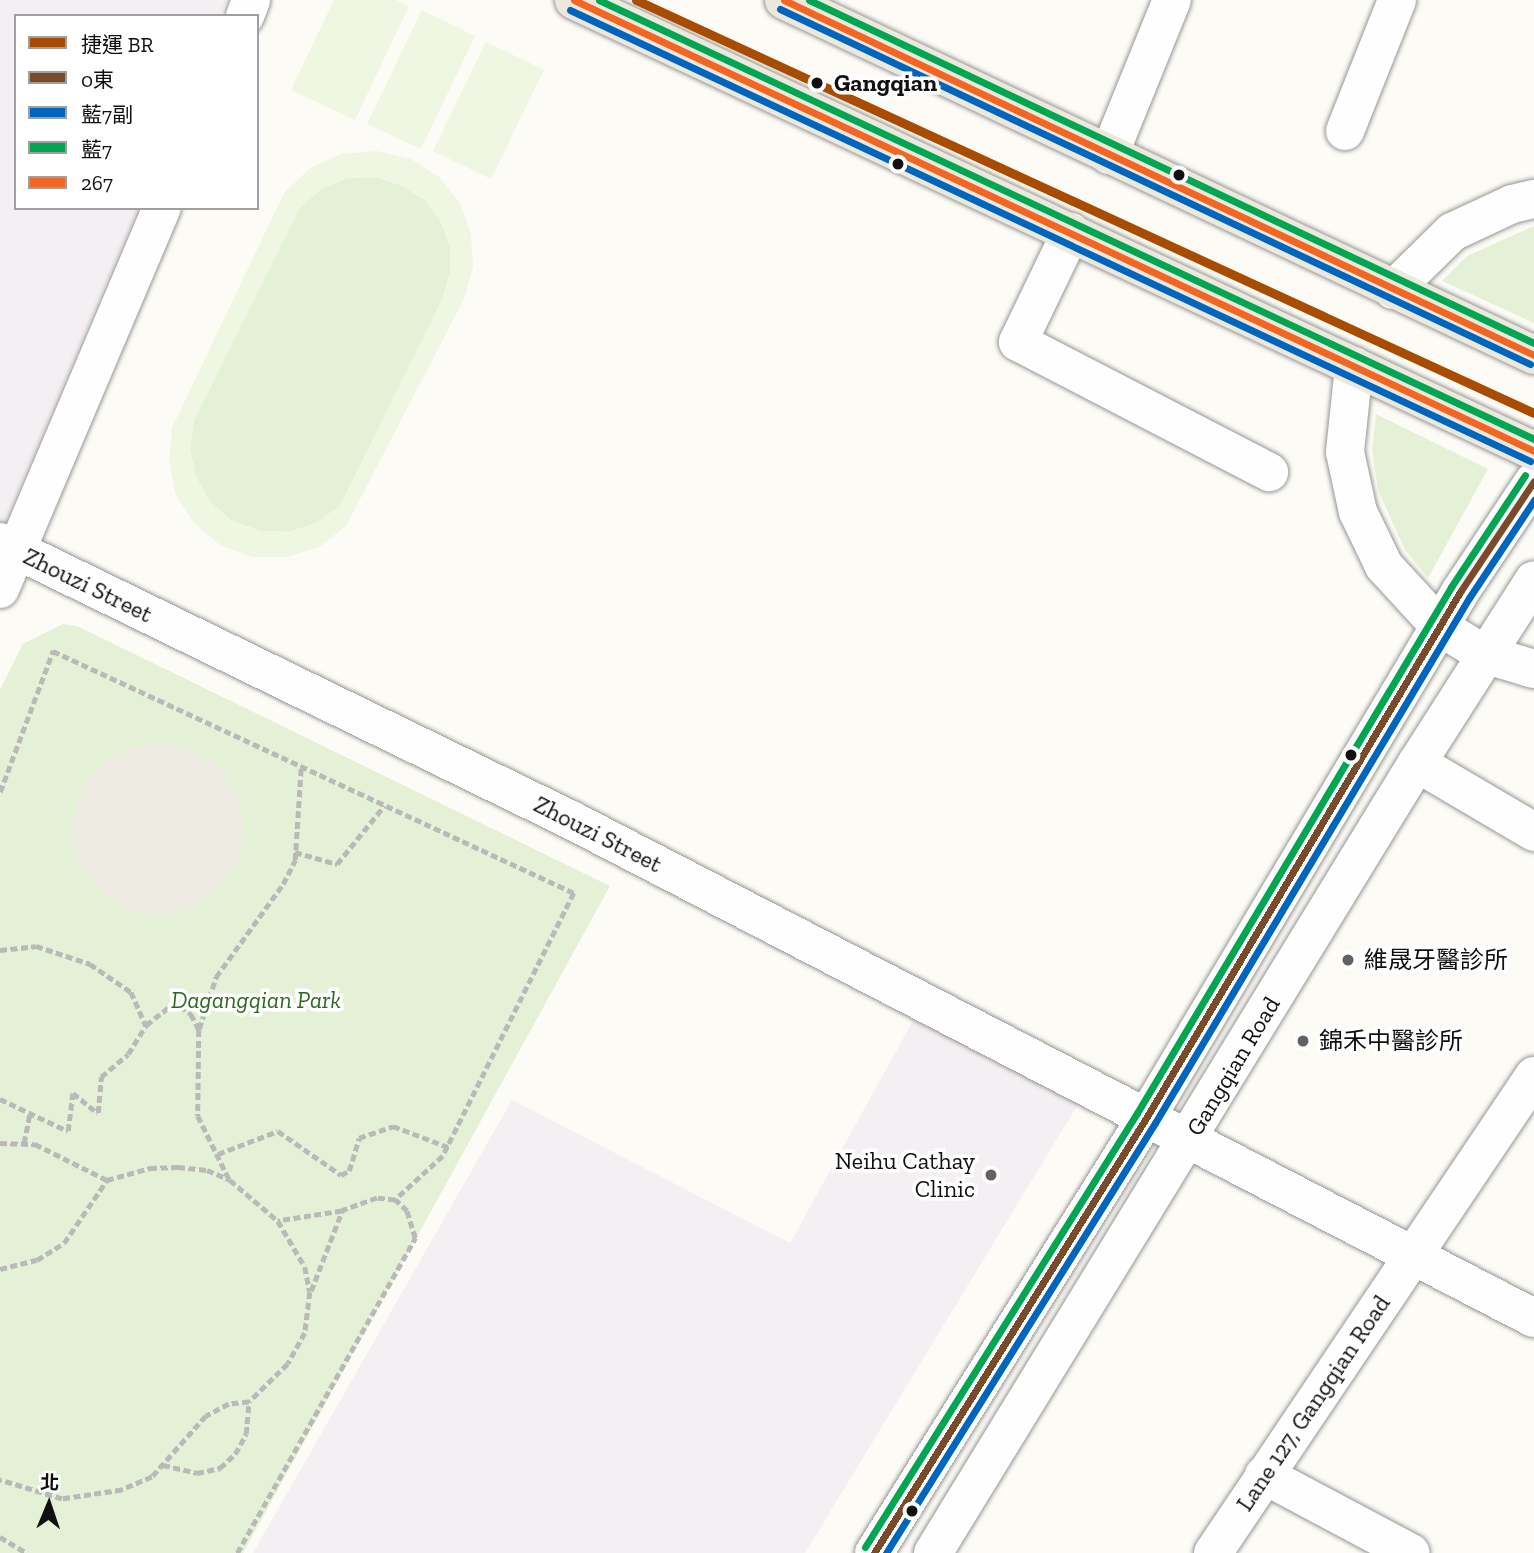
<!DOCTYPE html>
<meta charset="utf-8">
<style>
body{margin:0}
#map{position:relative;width:1534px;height:1553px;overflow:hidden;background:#fcfbf6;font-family:"Zilla Slab","Noto Sans TC",serif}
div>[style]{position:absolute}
.industrial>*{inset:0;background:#f4eff2}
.green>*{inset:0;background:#e5f1d7}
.pitch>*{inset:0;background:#eff6e1}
.plaza>*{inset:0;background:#eceae1}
.round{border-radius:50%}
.path>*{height:4.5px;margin-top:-2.25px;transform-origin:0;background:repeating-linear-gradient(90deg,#b9b9b8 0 7px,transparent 0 10.5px)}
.roads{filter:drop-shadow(0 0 2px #969694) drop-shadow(0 0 2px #969694)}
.minor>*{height:38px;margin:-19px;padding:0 19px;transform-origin:19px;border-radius:19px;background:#fffefe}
.major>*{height:38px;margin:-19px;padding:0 19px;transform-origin:19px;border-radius:19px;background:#ece8dc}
.bus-1>*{height:7px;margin:-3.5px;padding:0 3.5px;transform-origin:3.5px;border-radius:3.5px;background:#7a4b2a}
.bus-2>*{height:7px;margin:-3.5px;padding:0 3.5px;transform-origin:3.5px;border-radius:3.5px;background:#0065bd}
.bus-3>*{height:7px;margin:-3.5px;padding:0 3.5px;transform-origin:3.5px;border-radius:3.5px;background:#00a651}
.bus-4>*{height:7px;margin:-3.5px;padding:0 3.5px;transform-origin:3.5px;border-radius:3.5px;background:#f26522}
.metro-1>*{height:9px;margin:-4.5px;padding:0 4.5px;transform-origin:4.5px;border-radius:4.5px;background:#a74c00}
.dots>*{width:19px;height:19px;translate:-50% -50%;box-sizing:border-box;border:4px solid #fff;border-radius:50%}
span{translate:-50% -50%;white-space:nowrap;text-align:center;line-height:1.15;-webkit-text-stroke:7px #fff;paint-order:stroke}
.stop-label{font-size:24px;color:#101010;font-weight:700}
.left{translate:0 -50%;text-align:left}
.street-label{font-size:24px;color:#101010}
.poi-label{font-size:24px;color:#101010}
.right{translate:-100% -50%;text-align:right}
.park-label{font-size:24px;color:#2e6721;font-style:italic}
.legend{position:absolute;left:14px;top:14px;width:245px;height:196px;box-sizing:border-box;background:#fff;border:2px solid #9f9f9f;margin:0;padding:9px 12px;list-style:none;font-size:21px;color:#101010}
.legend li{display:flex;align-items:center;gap:14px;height:35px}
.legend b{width:35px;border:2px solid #9f9f9f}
.north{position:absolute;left:14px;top:1469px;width:70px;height:70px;-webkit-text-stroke:5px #fff;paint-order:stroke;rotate:2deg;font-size:19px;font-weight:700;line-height:28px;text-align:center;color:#101010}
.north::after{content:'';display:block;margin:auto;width:24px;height:32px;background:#101010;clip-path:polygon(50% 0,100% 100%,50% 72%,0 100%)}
</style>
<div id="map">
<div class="industrial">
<i style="clip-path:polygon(0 0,227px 0,220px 16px,16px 16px,16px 208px,138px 208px,0 533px)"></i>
<i style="clip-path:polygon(914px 1019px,1080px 1101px,805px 1553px,253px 1553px,512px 1100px,790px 1243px)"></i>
</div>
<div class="green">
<i style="clip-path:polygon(376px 177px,403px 186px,425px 200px,441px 222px,450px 247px,450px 273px,443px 298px,340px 506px,316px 523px,289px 532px,260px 531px,232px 521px,210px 502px,196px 477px,190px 449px,194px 420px,299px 209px,320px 189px,347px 178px)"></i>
<i style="clip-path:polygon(1534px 226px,1534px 323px,1442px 281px,1467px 256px)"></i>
<i style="clip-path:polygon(1376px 414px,1488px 469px,1428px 578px,1405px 550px,1378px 490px,1372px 450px)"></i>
<i style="clip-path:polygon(63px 624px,77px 626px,610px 886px,243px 1553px,0 1553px,0 690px,23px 644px)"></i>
</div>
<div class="pitch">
<i style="clip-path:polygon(334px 0,396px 0,409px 6px,355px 120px,291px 90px)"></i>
<i style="clip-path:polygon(422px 10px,475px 36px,421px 149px,367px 124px)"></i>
<i style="clip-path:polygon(486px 42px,544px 70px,491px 179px,433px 151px)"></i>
<i style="clip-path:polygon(evenodd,377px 151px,411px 159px,439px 177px,460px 203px,471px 234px,473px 267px,464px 299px,346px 526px,319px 547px,287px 557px,252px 557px,220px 545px,194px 523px,176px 495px,169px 462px,172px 428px,284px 193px,310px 168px,341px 154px,377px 151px,376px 177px,403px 186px,425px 200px,441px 222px,450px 247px,450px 273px,443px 298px,340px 506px,316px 523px,289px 532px,259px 531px,232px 521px,210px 502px,196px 477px,190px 449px,194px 420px,299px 209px,320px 190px,347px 178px,376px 177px)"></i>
</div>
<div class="plaza">
<i class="round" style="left:73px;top:744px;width:170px;height:170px"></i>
</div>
<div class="path">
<i style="left:0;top:792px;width:151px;rotate:-69.4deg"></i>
<i style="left:53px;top:651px;width:574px;rotate:24.91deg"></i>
<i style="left:574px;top:893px;width:294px;rotate:116.5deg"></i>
<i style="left:443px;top:1156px;width:65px;rotate:137.5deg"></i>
<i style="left:295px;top:852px;width:44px;rotate:15.9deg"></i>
<i style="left:337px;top:864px;width:75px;rotate:-51deg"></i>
<i style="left:0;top:950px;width:36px;rotate:-6deg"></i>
<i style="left:36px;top:946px;width:57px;rotate:18.4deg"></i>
<i style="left:90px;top:964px;width:50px;rotate:34.3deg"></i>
<i style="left:131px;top:992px;width:36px;rotate:66deg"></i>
<i style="left:199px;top:1029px;width:55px;rotate:-71.9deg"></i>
<i style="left:216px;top:977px;width:115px;rotate:-54.2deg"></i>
<i style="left:283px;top:884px;width:27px;rotate:-63deg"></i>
<i style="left:295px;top:860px;width:93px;rotate:-86.3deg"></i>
<i style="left:0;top:1099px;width:75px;rotate:25.2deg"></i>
<i style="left:68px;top:1131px;width:38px;rotate:-83deg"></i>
<i style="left:73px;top:1093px;width:32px;rotate:39deg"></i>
<i style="left:98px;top:1113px;width:36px;rotate:-85deg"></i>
<i style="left:101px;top:1077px;width:35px;rotate:-40deg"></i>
<i style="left:128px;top:1054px;width:34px;rotate:-58deg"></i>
<i style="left:146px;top:1025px;width:28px;rotate:-38deg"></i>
<i style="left:168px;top:1008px;width:12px;rotate:-9deg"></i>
<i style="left:180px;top:1006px;width:14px;rotate:36deg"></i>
<i style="left:191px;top:1014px;width:18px;rotate:63deg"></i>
<i style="left:199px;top:1030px;width:86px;rotate:90.7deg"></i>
<i style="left:198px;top:1116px;width:70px;rotate:63.8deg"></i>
<i style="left:0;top:1143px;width:35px;rotate:2deg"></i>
<i style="left:35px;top:1144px;width:80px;rotate:26.6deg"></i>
<i style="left:24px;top:1143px;width:31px;rotate:-79deg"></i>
<i style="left:218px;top:1154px;width:64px;rotate:-21deg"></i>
<i style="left:278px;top:1131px;width:77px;rotate:34.9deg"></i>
<i style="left:341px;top:1175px;width:9px;rotate:-27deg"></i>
<i style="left:349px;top:1171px;width:34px;rotate:-73deg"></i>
<i style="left:359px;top:1138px;width:36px;rotate:-19deg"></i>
<i style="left:393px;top:1126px;width:59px;rotate:20.9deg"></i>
<i style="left:0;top:1269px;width:38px;rotate:-14deg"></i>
<i style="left:37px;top:1260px;width:32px;rotate:-32deg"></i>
<i style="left:64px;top:1243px;width:76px;rotate:-55.7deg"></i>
<i style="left:107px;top:1180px;width:45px;rotate:-15.6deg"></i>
<i style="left:150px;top:1168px;width:28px;rotate:-2deg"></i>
<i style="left:178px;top:1167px;width:29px;rotate:6deg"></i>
<i style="left:207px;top:1170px;width:25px;rotate:23deg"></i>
<i style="left:230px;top:1180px;width:63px;rotate:40.5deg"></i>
<i style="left:278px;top:1221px;width:53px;rotate:59.6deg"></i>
<i style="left:305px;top:1267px;width:25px;rotate:79deg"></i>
<i style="left:310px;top:1292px;width:41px;rotate:97deg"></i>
<i style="left:305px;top:1333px;width:35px;rotate:119deg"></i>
<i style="left:288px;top:1364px;width:54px;rotate:135.7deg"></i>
<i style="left:249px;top:1402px;width:20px;rotate:174deg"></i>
<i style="left:229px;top:1404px;width:26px;rotate:152deg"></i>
<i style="left:206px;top:1416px;width:81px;rotate:131.5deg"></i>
<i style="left:152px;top:1477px;width:33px;rotate:157deg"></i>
<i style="left:122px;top:1490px;width:61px;rotate:171.5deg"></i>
<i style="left:62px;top:1499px;width:65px;rotate:-163deg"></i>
<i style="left:311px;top:1291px;width:86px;rotate:-68.8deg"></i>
<i style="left:163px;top:1465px;width:35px;rotate:13deg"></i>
<i style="left:197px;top:1473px;width:24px;rotate:-12deg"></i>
<i style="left:220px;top:1468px;width:21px;rotate:-43deg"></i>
<i style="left:235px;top:1454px;width:23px;rotate:-61deg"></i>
<i style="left:246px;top:1434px;width:32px;rotate:-85deg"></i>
<i style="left:0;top:1537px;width:31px;rotate:31deg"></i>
<i style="left:237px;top:1553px;width:362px;rotate:-60.5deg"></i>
<i style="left:415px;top:1238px;width:28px;rotate:-107deg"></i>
<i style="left:407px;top:1211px;width:16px;rotate:-137deg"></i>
<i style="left:395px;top:1200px;width:18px;rotate:-174deg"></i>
<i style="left:377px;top:1198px;width:37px;rotate:160deg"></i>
<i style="left:342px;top:1211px;width:65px;rotate:171.1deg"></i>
</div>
<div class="roads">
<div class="minor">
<i style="left:245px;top:16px;width:17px;rotate:-69deg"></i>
<i style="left:1345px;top:131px;width:141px;rotate:-68.3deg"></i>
<i style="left:1109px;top:155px;width:167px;rotate:-67.9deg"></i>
<i style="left:1071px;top:232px;width:122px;rotate:115.7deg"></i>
<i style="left:1018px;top:342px;width:283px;rotate:27.4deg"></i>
<i style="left:1393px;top:290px;width:83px;rotate:-44.5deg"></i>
<i style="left:1452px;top:232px;width:66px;rotate:-25deg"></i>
<i style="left:1512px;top:204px;width:23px;rotate:-13deg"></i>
<i style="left:1354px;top:366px;width:86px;rotate:96deg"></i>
<i style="left:1345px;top:452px;width:61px;rotate:77.8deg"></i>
<i style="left:1358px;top:512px;width:60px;rotate:64.3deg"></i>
<i style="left:1384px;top:566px;width:83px;rotate:47.4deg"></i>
<i style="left:1440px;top:627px;width:52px;rotate:31.5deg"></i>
<i style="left:1484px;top:654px;width:52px;rotate:16.7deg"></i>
<i style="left:0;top:542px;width:635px;rotate:25.96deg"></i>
<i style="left:571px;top:820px;width:1084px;rotate:27.35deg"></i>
<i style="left:0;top:589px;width:414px;rotate:-67deg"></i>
<i style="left:1417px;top:763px;width:136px;rotate:30.5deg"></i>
<i style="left:1264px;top:1475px;width:166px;rotate:28deg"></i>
<i style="left:874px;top:1553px;width:513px;rotate:-57.98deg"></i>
<i style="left:1146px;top:1118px;width:613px;rotate:-59.16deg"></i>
<i style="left:1460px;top:592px;width:133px;rotate:-56.3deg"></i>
<i style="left:933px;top:1553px;width:926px;rotate:-58.51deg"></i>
<i style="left:1417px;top:763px;width:217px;rotate:-57.4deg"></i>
<i style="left:1213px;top:1553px;width:575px;rotate:-56.06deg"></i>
</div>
<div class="major">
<i style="left:574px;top:0;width:1061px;rotate:25.16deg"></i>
<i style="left:784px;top:0;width:830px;rotate:25.33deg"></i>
</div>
</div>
<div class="bus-1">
<i style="left:874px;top:1553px;width:513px;rotate:-57.98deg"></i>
<i style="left:1146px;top:1118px;width:613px;rotate:-59.16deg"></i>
<i style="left:1460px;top:592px;width:133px;rotate:-56.3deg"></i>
</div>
<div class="bus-2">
<i style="left:780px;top:9px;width:830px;rotate:25.33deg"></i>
<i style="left:570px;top:10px;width:1061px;rotate:25.16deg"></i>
<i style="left:886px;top:1553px;width:507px;rotate:-57.97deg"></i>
<i style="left:1155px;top:1123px;width:612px;rotate:-59.12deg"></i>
<i style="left:1469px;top:598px;width:118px;rotate:-56.4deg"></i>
</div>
<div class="bus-3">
<i style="left:599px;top:0;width:1033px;rotate:25.15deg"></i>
<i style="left:809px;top:0;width:802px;rotate:25.32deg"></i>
<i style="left:865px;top:1547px;width:512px;rotate:-57.92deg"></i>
<i style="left:1137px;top:1113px;width:613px;rotate:-59.16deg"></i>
<i style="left:1451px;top:587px;width:134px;rotate:-56.5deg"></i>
</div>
<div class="bus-4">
<i style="left:574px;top:0;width:1061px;rotate:25.16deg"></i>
<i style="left:784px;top:0;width:830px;rotate:25.33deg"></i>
</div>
<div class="metro-1">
<i style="left:636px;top:0;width:988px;rotate:24.7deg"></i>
</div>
<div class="dots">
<i style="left:817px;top:83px;background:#101010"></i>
<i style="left:898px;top:164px;background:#101010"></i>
<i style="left:1179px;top:175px;background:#101010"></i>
<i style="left:1351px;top:755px;background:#101010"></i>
<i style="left:1348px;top:960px;background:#636260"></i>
<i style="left:1303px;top:1041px;background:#636260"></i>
<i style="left:991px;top:1175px;background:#636260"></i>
<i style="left:912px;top:1511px;background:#101010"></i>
</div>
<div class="stop-label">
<span class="left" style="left:834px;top:83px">Gangqian</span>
</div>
<div class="street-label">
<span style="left:88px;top:585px;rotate:26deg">Zhouzi Street</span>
<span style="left:598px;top:834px;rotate:27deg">Zhouzi Street</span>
<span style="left:1233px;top:1066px;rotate:-59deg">Gangqian Road</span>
<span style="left:1313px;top:1403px;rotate:-56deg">Lane 127, Gangqian Road</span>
</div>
<div class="poi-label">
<span class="left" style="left:1364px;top:960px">維晟牙醫診所</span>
<span class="left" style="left:1319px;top:1041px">錦禾中醫診所</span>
<span class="right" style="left:975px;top:1175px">Neihu Cathay<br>Clinic</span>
</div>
<div class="park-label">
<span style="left:256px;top:1000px">Dagangqian Park</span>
</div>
<ul class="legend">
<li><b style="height:9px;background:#a74c00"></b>捷運 BR</li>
<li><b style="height:9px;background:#7a4b2a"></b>0東</li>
<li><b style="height:9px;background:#0065bd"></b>藍7副</li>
<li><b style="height:9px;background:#00a651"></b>藍7</li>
<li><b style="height:9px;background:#f26522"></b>267</li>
</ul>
<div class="north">北</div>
</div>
